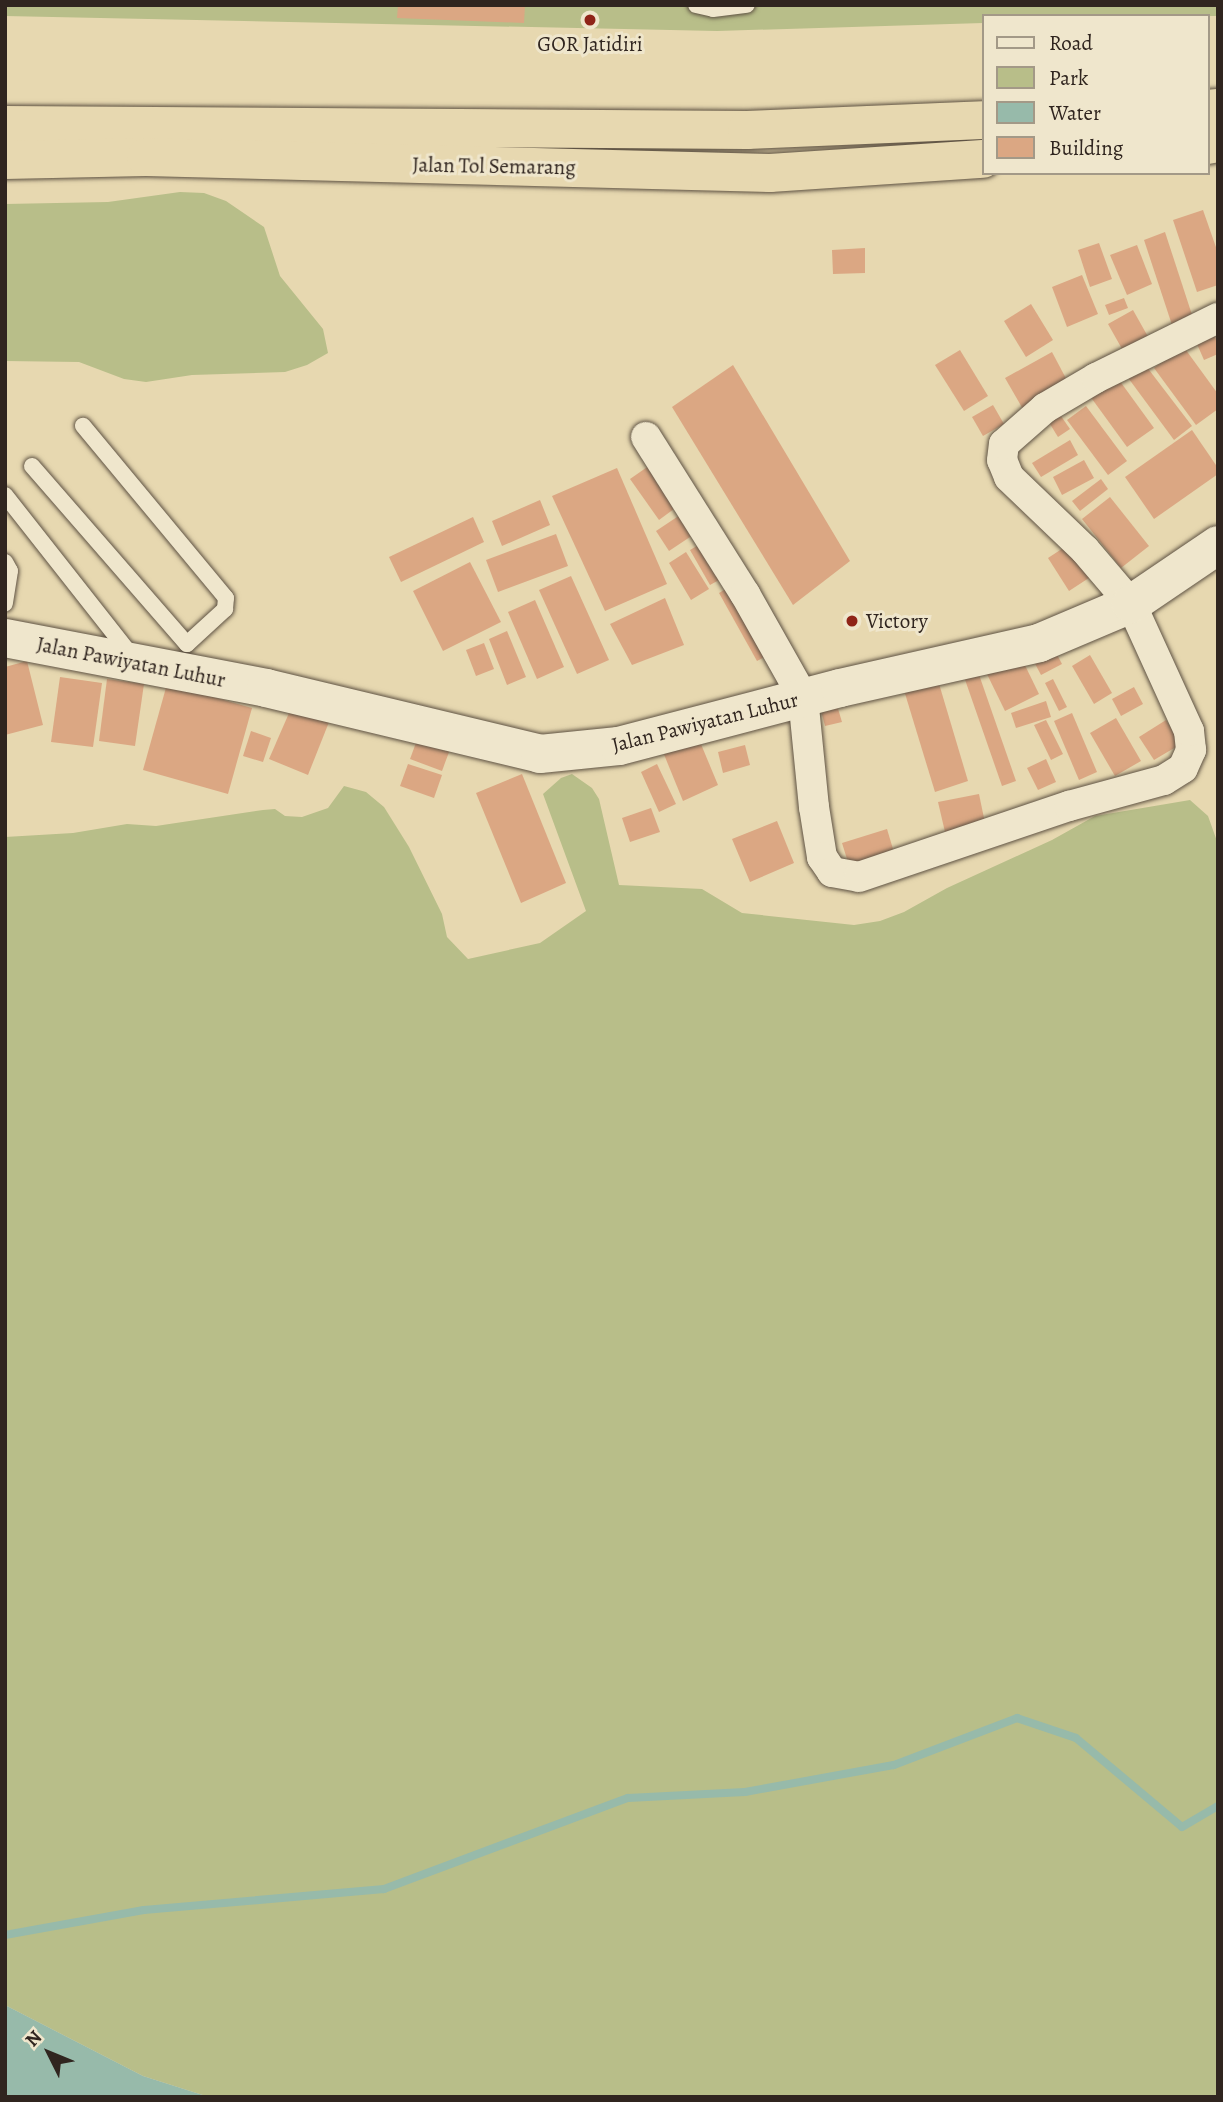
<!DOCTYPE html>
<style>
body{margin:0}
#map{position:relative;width:1223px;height:2102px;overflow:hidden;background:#e7d8b0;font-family:Alegreya,serif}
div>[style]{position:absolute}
.green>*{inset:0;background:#b8be89}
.water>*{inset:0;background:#97baaa}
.stream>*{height:8px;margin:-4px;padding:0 4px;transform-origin:4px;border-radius:4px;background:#97baaa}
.building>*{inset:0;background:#dba783}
.roads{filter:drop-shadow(0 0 2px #5e5243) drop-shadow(0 0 2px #5e5243)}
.lane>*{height:16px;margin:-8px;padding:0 8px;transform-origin:8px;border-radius:8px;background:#efe6cc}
.street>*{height:30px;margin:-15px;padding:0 15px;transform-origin:15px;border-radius:15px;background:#efe6cc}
.secondary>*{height:38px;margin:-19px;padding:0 19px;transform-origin:19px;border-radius:19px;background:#efe6cc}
.highway>*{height:38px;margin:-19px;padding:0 19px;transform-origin:19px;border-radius:19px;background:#e7d8b0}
.dots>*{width:19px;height:19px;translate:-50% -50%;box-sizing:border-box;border:4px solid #efe6cc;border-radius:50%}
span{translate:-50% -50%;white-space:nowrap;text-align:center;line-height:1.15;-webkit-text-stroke:6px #efe6cc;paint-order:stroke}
.poi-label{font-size:21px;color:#30251f}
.left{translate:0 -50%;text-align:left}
.street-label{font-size:21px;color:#30251f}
.frame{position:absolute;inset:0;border:7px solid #30251f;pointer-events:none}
.legend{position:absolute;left:982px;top:14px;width:228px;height:161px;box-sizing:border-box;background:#efe6cc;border:2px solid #a39987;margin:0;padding:9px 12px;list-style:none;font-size:21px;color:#30251f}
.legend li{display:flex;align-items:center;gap:14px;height:35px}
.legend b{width:35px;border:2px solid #a39987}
.north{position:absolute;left:14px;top:2018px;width:70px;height:70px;-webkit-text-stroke:5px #efe6cc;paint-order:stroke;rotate:313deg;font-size:19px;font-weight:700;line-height:28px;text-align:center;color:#30251f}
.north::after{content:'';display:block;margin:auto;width:24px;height:32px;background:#30251f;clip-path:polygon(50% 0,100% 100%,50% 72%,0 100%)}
</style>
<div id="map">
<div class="green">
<i style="clip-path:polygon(5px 5px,1218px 5px,1218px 16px,983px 16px,983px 23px,717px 31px,5px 16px)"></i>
<i style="clip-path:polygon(180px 192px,204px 193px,226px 201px,264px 227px,280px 276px,323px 329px,328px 353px,307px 365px,285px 372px,192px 375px,146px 382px,124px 379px,79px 362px,5px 361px,5px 204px,108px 202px)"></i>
<i style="clip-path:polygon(572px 774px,592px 788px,599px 799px,619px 885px,702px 889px,742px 913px,854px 925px,880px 921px,904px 912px,947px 888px,1052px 840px,1095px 816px,1190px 800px,1208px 816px,1218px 844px,1218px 2097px,209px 2097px,143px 2076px,5px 2005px,5px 837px,73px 833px,127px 824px,156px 826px,263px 810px,275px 809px,285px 816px,302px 817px,328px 808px,344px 786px,366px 792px,384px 807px,409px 847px,442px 914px,447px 937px,468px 959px,540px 943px,586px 911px,543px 794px,561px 778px)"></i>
</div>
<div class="water">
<i style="clip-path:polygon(5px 2005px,143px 2076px,209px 2097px,5px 2097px)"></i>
</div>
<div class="stream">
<i style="left:5px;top:1935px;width:141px;rotate:-10.2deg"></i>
<i style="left:144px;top:1910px;width:241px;rotate:-5deg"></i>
<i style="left:384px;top:1889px;width:260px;rotate:-20.5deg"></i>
<i style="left:628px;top:1798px;width:117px;rotate:-2.9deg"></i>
<i style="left:745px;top:1792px;width:151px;rotate:-10.3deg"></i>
<i style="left:894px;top:1765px;width:132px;rotate:-20.9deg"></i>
<i style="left:1017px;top:1718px;width:62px;rotate:18.7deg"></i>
<i style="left:1076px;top:1738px;width:138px;rotate:40deg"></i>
<i style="left:1182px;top:1827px;width:42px;rotate:-30.3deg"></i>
</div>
<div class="building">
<i style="clip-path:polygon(398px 5px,525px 5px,524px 23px,397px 18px)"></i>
<i style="clip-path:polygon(1203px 210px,1218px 253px,1218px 285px,1197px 292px,1173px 220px)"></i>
<i style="clip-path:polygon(1165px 232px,1195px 324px,1174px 331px,1144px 240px)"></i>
<i style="clip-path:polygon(1099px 243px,1112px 279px,1090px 287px,1078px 250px)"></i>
<i style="clip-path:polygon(1137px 245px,1152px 284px,1127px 295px,1110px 255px)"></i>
<i style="clip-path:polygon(865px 248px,865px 273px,833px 274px,832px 250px)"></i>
<i style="clip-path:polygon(1082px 275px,1098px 314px,1067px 327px,1052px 287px)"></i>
<i style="clip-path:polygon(1124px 298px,1128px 308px,1109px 315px,1105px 305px)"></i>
<i style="clip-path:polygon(1031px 304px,1053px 340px,1026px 357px,1004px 321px)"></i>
<i style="clip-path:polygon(1133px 310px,1151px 342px,1126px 356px,1108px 324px)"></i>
<i style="clip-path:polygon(1211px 328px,1218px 344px,1218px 354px,1204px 360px,1193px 335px)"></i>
<i style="clip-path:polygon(1183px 346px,1218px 394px,1218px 409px,1196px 425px,1154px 368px)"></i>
<i style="clip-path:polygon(960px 350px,988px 396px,964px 411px,935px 365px)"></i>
<i style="clip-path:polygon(1052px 352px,1070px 386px,1024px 411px,1005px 378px)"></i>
<i style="clip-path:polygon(1143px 362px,1192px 426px,1174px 440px,1126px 375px)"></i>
<i style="clip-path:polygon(733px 365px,850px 561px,793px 605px,672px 407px)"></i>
<i style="clip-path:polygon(1114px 373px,1154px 428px,1127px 447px,1087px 392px)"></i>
<i style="clip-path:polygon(993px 405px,1004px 424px,983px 436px,972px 417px)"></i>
<i style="clip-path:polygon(1086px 406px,1127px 461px,1108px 475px,1067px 420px)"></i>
<i style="clip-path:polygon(1056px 409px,1070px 429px,1058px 437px,1045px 416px)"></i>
<i style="clip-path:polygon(1192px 430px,1218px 468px,1218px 474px,1154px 519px,1125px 477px)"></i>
<i style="clip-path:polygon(1070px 440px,1078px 455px,1041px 477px,1032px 463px)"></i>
<i style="clip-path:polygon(1084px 460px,1094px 478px,1062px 495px,1053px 477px)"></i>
<i style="clip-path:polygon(653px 463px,682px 503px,659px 520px,630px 479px)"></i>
<i style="clip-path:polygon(617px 468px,667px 584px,605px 611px,552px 496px)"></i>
<i style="clip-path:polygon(1101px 479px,1108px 489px,1080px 511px,1072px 501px)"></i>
<i style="clip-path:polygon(1110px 497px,1149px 546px,1121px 568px,1082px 519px)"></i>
<i style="clip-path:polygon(540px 500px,550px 525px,502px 546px,492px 521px)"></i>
<i style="clip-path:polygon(689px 509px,702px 529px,669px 551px,656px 531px)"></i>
<i style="clip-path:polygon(473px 517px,484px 542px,401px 582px,389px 557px)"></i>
<i style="clip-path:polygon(556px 534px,568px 566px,498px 592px,486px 560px)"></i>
<i style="clip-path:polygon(709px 539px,730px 574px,710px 585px,690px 550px)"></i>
<i style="clip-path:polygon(1074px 541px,1095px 574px,1069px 591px,1048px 558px)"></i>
<i style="clip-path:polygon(686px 552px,709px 589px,691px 600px,669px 563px)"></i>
<i style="clip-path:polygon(470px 562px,501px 622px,443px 651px,413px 591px)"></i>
<i style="clip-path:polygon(571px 576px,609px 660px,577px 674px,539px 590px)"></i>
<i style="clip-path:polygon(736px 583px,774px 652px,757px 661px,719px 593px)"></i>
<i style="clip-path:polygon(665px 598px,684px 645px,632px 665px,610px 624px)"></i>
<i style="clip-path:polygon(535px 600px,564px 667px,537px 679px,508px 612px)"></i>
<i style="clip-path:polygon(507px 631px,526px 677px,507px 685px,489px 639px)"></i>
<i style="clip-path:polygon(484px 643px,494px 669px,476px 676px,466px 650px)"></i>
<i style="clip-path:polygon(1053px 647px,1062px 664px,1041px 675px,1032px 658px)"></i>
<i style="clip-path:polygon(1019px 653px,1039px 694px,1005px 711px,985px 670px)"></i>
<i style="clip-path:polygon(1090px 655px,1112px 693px,1094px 704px,1072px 666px)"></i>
<i style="clip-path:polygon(27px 661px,43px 725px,5px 735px,5px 667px)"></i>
<i style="clip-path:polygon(976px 666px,1016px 781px,1002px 786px,962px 671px)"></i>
<i style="clip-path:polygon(60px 677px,102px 683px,93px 747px,51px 742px)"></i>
<i style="clip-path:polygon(937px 677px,968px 781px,935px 792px,903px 687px)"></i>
<i style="clip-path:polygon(107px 679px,144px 684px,135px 746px,99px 741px)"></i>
<i style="clip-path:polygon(1053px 679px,1067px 707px,1059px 711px,1045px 683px)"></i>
<i style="clip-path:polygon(167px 684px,252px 708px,228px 794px,143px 770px)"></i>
<i style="clip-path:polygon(1134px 687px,1143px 704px,1121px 716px,1112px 699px)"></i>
<i style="clip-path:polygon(296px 697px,333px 712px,308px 775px,269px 759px)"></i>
<i style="clip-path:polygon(1046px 701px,1051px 717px,1016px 728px,1011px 713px)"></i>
<i style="clip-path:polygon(836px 702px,842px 722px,825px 726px,820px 707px)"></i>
<i style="clip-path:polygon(1072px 713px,1097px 772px,1079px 780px,1054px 721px)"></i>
<i style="clip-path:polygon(1116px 718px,1141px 761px,1115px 776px,1090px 733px)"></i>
<i style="clip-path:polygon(1046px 720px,1063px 754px,1051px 760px,1034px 725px)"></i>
<i style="clip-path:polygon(1166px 720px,1181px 744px,1154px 760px,1139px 737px)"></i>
<i style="clip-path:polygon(251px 731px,271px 738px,263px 762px,243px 756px)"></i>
<i style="clip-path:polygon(420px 732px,452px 744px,442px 771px,410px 759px)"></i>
<i style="clip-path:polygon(698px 737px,718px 785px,683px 801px,663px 752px)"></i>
<i style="clip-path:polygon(745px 745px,750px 765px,723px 773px,718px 752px)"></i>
<i style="clip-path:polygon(1046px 759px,1056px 782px,1038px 790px,1027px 768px)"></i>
<i style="clip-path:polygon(408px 764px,442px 775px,434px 798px,400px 786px)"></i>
<i style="clip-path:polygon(657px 764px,676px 804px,659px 812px,641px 772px)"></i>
<i style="clip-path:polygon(522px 774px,566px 883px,521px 903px,476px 793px)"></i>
<i style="clip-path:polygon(979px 794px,985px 823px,945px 832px,938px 802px)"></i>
<i style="clip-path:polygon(651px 808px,660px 832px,630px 842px,622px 818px)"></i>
<i style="clip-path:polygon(777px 821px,794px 863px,750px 882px,732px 839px)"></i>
<i style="clip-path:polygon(887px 829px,896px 859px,851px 872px,842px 843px)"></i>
</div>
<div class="roads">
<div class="lane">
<i style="left:696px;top:5px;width:17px;rotate:13deg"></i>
<i style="left:713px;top:9px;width:34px;rotate:-7deg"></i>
<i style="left:32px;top:466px;width:236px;rotate:49deg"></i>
<i style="left:187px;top:644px;width:52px;rotate:-42.6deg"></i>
<i style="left:225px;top:609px;width:11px;rotate:-85deg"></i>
<i style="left:226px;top:598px;width:224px;rotate:-129.7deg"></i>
<i style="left:5px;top:495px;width:204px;rotate:51.8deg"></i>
<i style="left:5px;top:562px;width:10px;rotate:61deg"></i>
<i style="left:10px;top:571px;width:33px;rotate:99deg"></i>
</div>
<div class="street">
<i style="left:646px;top:437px;width:186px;rotate:57.8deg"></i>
<i style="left:745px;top:594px;width:118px;rotate:60.6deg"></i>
<i style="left:803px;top:697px;width:111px;rotate:84.3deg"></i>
<i style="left:814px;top:807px;width:51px;rotate:80.9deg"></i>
<i style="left:822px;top:857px;width:18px;rotate:56deg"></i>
<i style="left:832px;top:872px;width:27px;rotate:10deg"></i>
<i style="left:859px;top:877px;width:222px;rotate:-18.7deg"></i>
<i style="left:1069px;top:806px;width:98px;rotate:-15.3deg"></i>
<i style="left:1164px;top:780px;width:22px;rotate:-32deg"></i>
<i style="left:1183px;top:768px;width:20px;rotate:-66deg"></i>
<i style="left:1191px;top:750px;width:19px;rotate:-96deg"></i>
<i style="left:1189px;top:731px;width:140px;rotate:-114.5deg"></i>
<i style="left:1131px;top:604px;width:71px;rotate:-130.4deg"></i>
<i style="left:1085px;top:550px;width:105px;rotate:-136.2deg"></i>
<i style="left:1009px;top:477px;width:18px;rotate:-112deg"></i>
<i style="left:1002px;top:460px;width:16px;rotate:-83deg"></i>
<i style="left:1004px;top:444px;width:55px;rotate:-41.3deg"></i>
<i style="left:1045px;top:408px;width:59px;rotate:-30.5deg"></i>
<i style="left:1096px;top:378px;width:136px;rotate:-26.2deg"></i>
</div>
<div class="secondary">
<i style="left:5px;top:638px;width:266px;rotate:10.8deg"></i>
<i style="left:266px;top:688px;width:282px;rotate:13.5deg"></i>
<i style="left:540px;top:754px;width:79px;rotate:-5.8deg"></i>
<i style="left:619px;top:746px;width:228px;rotate:-14.7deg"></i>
<i style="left:840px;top:688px;width:204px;rotate:-12.7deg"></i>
<i style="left:1039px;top:643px;width:100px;rotate:-23deg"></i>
<i style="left:1131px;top:604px;width:105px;rotate:-34.1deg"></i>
</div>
<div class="highway">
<i style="left:1207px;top:109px;width:11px;rotate:-5deg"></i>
<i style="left:5px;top:125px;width:742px;rotate:0.39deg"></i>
<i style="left:747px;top:130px;width:236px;rotate:-2.4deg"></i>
<i style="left:1207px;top:145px;width:11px;rotate:-10deg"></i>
<i style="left:5px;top:160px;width:141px;rotate:-1.2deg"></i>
<i style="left:146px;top:157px;width:624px;rotate:1.47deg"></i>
<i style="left:770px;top:173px;width:213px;rotate:-3.8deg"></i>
</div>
</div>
<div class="dots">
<i style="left:590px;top:20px;background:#8f2418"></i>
<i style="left:852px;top:621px;background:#8f2418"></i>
</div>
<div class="poi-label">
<span style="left:590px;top:44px">GOR Jatidiri</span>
<span class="left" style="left:866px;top:621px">Victory</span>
</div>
<div class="street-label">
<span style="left:494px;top:166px;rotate:1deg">Jalan Tol Semarang</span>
<span style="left:131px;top:662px;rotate:11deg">Jalan Pawiyatan Luhur</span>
<span style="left:705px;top:722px;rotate:-14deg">Jalan Pawiyatan Luhur</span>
</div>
<div class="frame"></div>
<ul class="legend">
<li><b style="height:9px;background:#efe6cc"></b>Road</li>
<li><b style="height:19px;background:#b8be89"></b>Park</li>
<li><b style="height:19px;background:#97baaa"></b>Water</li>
<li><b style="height:19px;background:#dba783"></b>Building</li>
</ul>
<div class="north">N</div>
</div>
